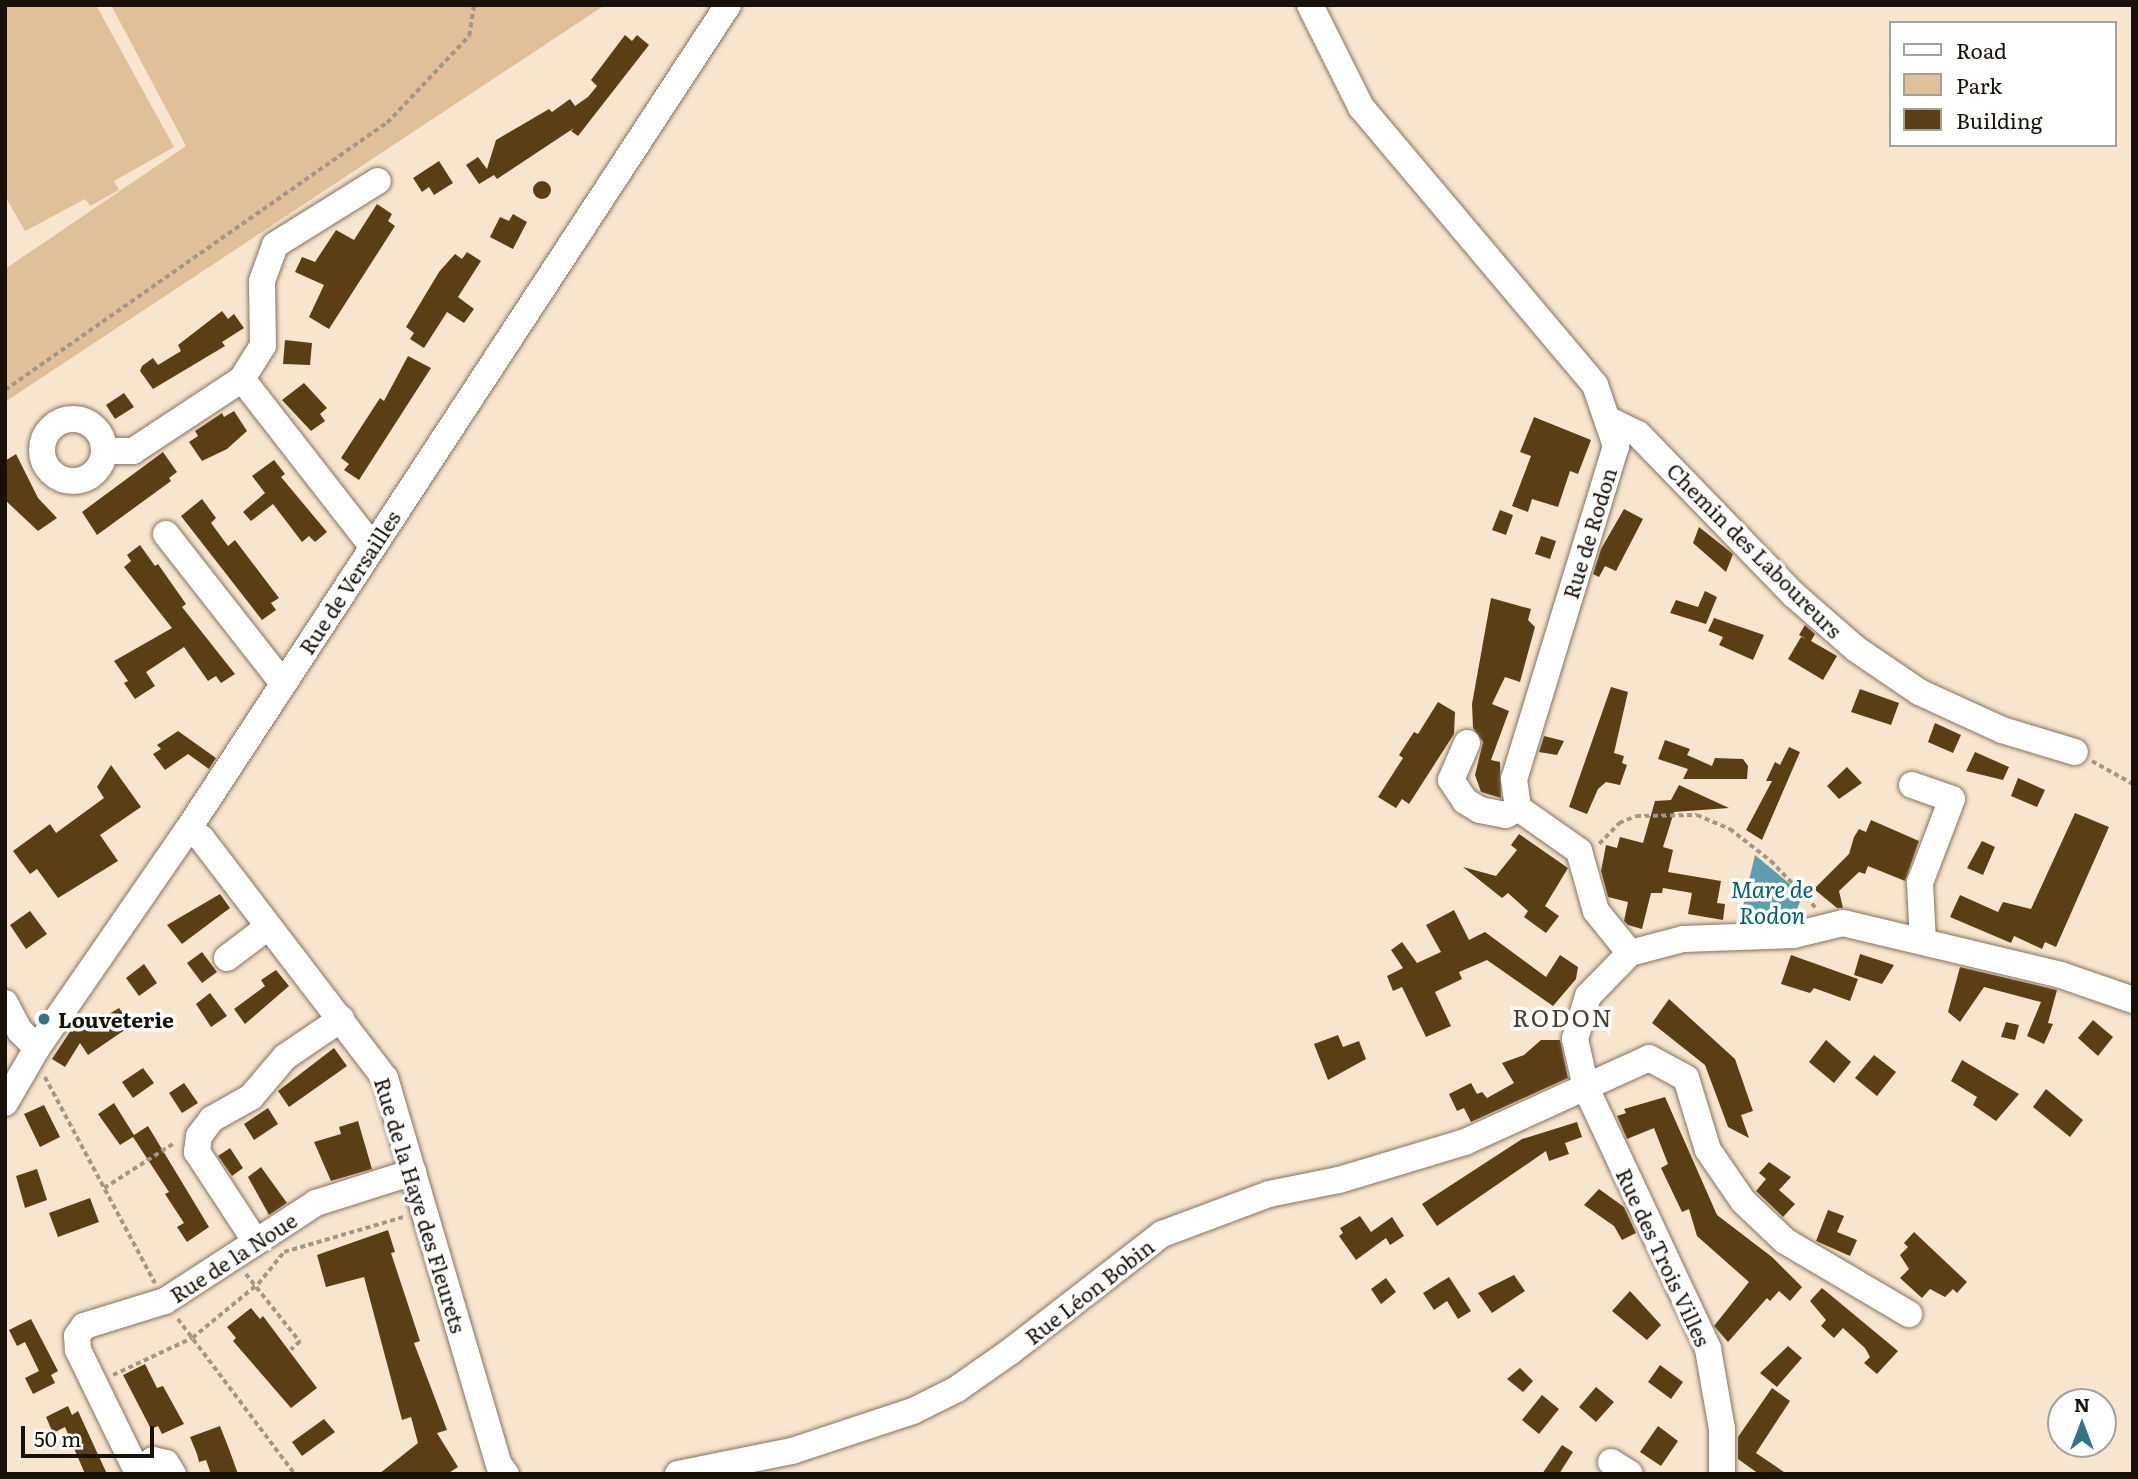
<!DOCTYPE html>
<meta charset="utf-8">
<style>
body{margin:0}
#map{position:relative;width:2138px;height:1479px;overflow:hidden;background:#f8e5ce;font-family:Literata,serif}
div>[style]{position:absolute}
.green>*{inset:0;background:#dfc099}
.water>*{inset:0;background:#5d9daf}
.building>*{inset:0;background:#5b3e13}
.round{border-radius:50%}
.path>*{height:3.5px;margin-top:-1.75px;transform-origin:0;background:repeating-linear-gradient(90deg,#a59785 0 5px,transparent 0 8.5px)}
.roads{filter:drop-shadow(0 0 2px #84735f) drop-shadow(0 0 2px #84735f)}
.minor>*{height:26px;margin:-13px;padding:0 13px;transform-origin:13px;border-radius:13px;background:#fff}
.minor>.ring{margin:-13px;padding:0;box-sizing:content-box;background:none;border:26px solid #fff;border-radius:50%}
.dots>*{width:19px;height:19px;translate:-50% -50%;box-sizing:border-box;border:4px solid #fff;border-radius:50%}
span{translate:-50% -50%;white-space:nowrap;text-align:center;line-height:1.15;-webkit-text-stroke:7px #fff;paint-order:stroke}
.street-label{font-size:21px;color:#181109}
.poi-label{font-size:21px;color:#181109;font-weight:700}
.left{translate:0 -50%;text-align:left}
.water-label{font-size:23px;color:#005f73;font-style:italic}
.quarter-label{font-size:24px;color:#4d3d2a;letter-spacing:2px}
.frame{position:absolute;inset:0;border:7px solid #181109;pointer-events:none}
.legend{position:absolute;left:1889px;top:21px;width:228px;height:126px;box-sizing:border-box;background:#fff;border:2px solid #a3a09d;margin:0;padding:9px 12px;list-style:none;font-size:21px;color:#181109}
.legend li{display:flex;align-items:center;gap:14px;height:35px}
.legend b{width:35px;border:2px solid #a3a09d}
.north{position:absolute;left:2047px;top:1388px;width:70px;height:70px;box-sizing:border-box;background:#fff;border:2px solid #a3a09d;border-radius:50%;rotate:0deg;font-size:19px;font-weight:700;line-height:28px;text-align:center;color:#181109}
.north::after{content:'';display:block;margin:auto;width:24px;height:32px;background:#327485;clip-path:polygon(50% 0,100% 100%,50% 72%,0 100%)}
.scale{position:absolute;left:21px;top:1426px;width:133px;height:32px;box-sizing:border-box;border:4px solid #181109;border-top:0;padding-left:9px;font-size:21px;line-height:24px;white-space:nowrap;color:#181109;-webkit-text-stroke:5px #fff;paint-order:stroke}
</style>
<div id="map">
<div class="green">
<i style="clip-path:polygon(5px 5px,96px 5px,174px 147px,114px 181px,119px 190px,90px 206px,85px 199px,25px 231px,5px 196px)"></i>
<i style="clip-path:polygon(111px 5px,605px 5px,5px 402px,5px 269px,186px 146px)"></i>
</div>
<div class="water">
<i style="clip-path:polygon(1755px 855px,1803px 895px,1789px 927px,1738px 927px)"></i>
</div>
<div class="building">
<i style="clip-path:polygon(625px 35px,632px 41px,637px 35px,649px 45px,578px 136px,571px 131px,574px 128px,497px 179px,494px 175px,479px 184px,466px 165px,478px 157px,487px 169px,496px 140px,549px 109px,552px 112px,570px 99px,575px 106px,588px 97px,597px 86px,591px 80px)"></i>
<i style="clip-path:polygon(439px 161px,453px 183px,434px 195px,429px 187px,422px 192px,413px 178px)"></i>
<i class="round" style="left:533px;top:181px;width:18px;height:18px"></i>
<i style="clip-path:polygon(377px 204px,392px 214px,388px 221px,395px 226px,329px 329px,309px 317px,324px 285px,295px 272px,302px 257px,315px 262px,336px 230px,354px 240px)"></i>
<i style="clip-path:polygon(513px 214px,527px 222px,513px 249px,490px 237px,500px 217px,509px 221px)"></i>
<i style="clip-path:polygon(467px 252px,481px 261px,458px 297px,474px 309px,464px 323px,447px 312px,424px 348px,410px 339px,414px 333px,406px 327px,439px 272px,455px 254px,462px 259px)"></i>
<i style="clip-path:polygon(222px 311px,228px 319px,234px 314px,244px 328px,222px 342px,225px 346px,153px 389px,140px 371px,142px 366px,153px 358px,158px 365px,181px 351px,178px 345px)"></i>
<i style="clip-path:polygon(285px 340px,312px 343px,310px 365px,283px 364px)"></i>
<i style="clip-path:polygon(408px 356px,431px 368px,359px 480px,344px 470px,349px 464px,341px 458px,380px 398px,384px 401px)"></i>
<i style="clip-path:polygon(304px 383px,327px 408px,320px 414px,325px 421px,311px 431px,282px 400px)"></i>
<i style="clip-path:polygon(124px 393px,134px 407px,115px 419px,106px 405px)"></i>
<i style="clip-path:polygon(234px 411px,247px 431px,227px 449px,202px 461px,189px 442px,198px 436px,195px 431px,222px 413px,224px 417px)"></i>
<i style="clip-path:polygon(1534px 417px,1591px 440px,1578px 474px,1570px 471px,1558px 507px,1532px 499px,1528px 512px,1512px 506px,1531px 456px,1520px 452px)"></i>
<i style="clip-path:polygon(163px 452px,177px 472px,169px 478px,171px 481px,97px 535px,82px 512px)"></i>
<i style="clip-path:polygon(16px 454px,38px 498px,57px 518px,38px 531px,5px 500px,5px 461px)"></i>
<i style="clip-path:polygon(274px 460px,285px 474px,281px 477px,327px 532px,315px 542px,309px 536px,302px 542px,273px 504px,251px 521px,243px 512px,265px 493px,252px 476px)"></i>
<i style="clip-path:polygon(202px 499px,216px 518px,211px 523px,228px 546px,235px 540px,279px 598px,271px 603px,276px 610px,262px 620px,181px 516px)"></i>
<i style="clip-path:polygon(1624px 509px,1643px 519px,1616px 571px,1605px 566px,1599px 577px,1593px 574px,1601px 549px)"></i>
<i style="clip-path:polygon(1500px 510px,1513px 515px,1506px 535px,1492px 530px)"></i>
<i style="clip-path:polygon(1699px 527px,1733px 554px,1726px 572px,1693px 543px)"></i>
<i style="clip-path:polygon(1541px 536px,1556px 541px,1550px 559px,1535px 554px)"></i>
<i style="clip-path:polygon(140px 545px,155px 566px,158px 564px,186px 604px,182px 607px,235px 674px,221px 683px,216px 676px,208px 681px,184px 647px,146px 672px,155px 686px,135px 699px,124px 683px,128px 681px,114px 661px,172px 628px,124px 567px,131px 561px,127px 555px)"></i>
<i style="clip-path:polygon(1705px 591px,1717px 597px,1706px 624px,1670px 613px,1676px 600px,1698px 607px)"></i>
<i style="clip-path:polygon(1491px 598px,1531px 609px,1528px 620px,1535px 627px,1520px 682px,1505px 677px,1492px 704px,1509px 711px,1491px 760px,1500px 762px,1501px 798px,1481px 792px,1475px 775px,1483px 742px,1473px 728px,1472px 704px)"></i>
<i style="clip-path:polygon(1714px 618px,1764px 635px,1753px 660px,1719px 645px,1723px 637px,1708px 631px)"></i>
<i style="clip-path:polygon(1805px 625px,1815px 634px,1811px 641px,1837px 656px,1823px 680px,1788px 659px,1801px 637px,1806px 639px,1799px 635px)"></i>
<i style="clip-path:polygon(1611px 687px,1628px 692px,1614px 753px,1624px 756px,1622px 763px,1627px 765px,1620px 785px,1606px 782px,1598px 789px,1587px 814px,1569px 807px)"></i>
<i style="clip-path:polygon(1860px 689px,1899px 703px,1891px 725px,1851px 712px)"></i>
<i style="clip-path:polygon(1438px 702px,1455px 712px,1454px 734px,1409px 804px,1402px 799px,1396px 808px,1378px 797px,1403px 758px,1399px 755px,1414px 732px,1418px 734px)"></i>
<i style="clip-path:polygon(1935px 723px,1961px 735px,1953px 753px,1928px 742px)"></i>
<i style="clip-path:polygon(178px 731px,216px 758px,209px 769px,188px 754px,165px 770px,153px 754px,161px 749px,157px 745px)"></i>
<i style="clip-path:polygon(1544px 736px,1564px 741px,1557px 755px,1539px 752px)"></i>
<i style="clip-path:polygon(1665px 740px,1690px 749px,1687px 755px,1712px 766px,1715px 758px,1743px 759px,1748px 766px,1747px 779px,1683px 779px,1688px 769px,1658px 759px)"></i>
<i style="clip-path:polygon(1789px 747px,1800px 752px,1762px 840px,1746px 830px,1772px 781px,1766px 781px,1775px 762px,1780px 765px)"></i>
<i style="clip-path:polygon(1975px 752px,2009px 767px,2003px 780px,1966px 771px)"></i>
<i style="clip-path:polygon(111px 765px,141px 807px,100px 835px,118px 861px,58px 898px,37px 869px,30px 874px,13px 851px,50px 824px,56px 833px,104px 798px,97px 787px)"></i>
<i style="clip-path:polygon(1847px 767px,1862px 783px,1839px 799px,1827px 786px)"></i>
<i style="clip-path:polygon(2018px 778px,2045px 790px,2037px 807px,2011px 796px)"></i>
<i style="clip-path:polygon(1679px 785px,1729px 808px,1674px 812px,1663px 847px,1673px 850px,1668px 872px,1721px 881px,1717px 903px,1725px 904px,1723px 920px,1688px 914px,1692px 893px,1663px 888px,1662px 893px,1651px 893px,1642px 929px,1628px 925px,1624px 921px,1628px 902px,1608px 897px,1601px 871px,1606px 845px,1617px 848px,1620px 837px,1643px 843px,1655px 801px,1671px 800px)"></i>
<i style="clip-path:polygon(2075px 813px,2109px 827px,2056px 947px,2045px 942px,2042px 949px,2014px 936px,2011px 943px,1950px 917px,1960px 895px,1998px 912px,2003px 902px,2031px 909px)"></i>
<i style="clip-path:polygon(1871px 820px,1919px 841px,1905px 881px,1868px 866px,1865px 874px,1859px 872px,1839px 891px,1843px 908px,1837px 908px,1814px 889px,1849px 854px,1854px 837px,1859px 829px,1866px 832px)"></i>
<i style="clip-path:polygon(1519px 834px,1568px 868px,1545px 906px,1559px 916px,1546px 933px,1524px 917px,1528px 911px,1508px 893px,1502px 898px,1463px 867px,1496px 876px,1517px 850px,1511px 845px)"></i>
<i style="clip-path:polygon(1982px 841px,1995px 847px,1983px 875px,1967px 868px)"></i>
<i style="clip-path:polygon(220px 894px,230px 908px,182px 944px,167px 925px)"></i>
<i style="clip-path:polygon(1454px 910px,1469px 940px,1485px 932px,1546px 977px,1560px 955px,1578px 967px,1576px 979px,1553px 1006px,1487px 960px,1459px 972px,1462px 979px,1435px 992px,1451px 1026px,1426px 1037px,1402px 987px,1393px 991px,1387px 976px,1403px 968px,1391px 950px,1402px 942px,1417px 963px,1441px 952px,1426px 925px)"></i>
<i style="clip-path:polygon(30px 911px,47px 934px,26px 949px,10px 925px)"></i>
<i style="clip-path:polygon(202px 952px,217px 972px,202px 983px,187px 963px)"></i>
<i style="clip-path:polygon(1860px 954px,1894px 965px,1882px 984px,1854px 975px)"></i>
<i style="clip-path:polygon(1791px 955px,1858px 979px,1850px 1001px,1814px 988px,1810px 993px,1781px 984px)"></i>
<i style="clip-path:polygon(144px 964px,157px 983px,139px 996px,126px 978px)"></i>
<i style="clip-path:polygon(1960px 967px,2057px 990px,2048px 1023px,2053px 1024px,2044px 1044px,2027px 1036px,2041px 1002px,1984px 987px,1960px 1022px,1948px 1012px)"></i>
<i style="clip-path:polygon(276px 970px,289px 986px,245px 1024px,234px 1009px,265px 986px,261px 980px)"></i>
<i style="clip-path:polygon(210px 993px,227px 1016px,211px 1027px,196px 1004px)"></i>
<i style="clip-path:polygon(1669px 999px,1735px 1059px,1753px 1111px,1741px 1115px,1749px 1138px,1728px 1127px,1705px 1065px,1652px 1023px)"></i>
<i style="clip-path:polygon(119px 1008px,132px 1025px,88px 1055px,80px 1043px,65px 1067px,52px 1059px,77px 1021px,83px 1029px,103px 1013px,106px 1016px)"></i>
<i style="clip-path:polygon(2093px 1020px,2113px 1037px,2098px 1056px,2078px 1038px)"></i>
<i style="clip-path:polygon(2006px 1022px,2019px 1025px,2015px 1040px,2001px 1037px)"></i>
<i style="clip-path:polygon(1338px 1035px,1343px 1047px,1359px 1041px,1366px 1059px,1328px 1080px,1314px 1044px)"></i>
<i style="clip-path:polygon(1541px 1040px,1560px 1040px,1568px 1078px,1471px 1122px,1464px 1108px,1457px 1111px,1449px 1094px,1471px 1083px,1477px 1094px,1482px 1092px,1487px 1098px,1514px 1083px,1502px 1063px,1524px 1055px)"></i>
<i style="clip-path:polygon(1826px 1040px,1851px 1062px,1834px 1083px,1809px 1062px)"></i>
<i style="clip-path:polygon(334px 1048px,347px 1066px,289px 1107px,278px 1091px)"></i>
<i style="clip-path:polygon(1874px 1055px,1896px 1072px,1877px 1096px,1855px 1078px)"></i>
<i style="clip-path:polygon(1962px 1060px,2019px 1094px,1996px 1121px,1973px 1105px,1977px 1097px,1951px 1081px)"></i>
<i style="clip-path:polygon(143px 1068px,154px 1083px,133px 1098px,122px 1082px)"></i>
<i style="clip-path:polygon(184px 1083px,198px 1103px,182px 1113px,169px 1093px)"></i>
<i style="clip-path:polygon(2046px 1089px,2083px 1120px,2070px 1137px,2033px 1107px)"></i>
<i style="clip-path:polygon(1665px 1097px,1717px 1215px,1772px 1257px,1802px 1287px,1790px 1301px,1779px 1291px,1770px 1301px,1767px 1298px,1728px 1342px,1714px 1326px,1749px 1282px,1697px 1236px,1689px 1209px,1682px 1212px,1661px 1168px,1668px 1164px,1654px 1128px,1627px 1139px,1617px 1116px,1626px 1113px,1624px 1109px)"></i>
<i style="clip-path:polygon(114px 1103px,134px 1135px,148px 1126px,209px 1227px,187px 1242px,177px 1227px,184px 1223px,165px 1194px,169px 1192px,133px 1137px,120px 1145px,98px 1114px)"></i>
<i style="clip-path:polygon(44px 1105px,60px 1137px,40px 1147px,24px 1114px)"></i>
<i style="clip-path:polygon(268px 1108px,278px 1124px,254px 1140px,244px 1124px)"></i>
<i style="clip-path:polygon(358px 1121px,372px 1169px,331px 1181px,314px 1142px,341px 1134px,339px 1127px)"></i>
<i style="clip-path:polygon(1577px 1122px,1582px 1137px,1565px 1143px,1569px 1154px,1549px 1161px,1546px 1151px,1437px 1226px,1422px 1204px,1522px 1139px)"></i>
<i style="clip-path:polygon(230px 1148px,243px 1168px,232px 1176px,218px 1156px)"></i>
<i style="clip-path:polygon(1769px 1162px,1791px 1177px,1779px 1190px,1795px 1204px,1783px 1217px,1756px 1191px,1766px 1179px,1759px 1173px)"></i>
<i style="clip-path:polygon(261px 1167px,287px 1203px,269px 1215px,248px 1177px)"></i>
<i style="clip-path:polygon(37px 1169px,47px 1200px,25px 1208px,16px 1176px)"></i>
<i style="clip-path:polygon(1599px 1189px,1624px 1207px,1636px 1233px,1622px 1240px,1614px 1226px,1584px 1205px)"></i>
<i style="clip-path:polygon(90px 1198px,99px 1222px,58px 1237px,49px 1213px)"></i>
<i style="clip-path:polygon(1828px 1210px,1844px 1216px,1837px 1232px,1857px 1240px,1850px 1256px,1816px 1241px)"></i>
<i style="clip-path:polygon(1360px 1216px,1371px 1232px,1392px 1217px,1404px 1236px,1390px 1245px,1386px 1238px,1356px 1260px,1339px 1236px,1343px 1233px,1340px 1228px)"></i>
<i style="clip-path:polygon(388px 1230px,395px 1252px,391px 1253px,420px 1341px,414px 1343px,447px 1430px,437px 1433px,458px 1467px,447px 1474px,379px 1474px,418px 1443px,411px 1417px,402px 1420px,364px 1277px,326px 1287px,317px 1255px)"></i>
<i style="clip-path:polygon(1914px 1232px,1967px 1282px,1957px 1293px,1953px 1289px,1945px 1297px,1930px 1289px,1922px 1298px,1900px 1278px,1909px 1269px,1900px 1255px,1908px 1247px,1904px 1243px)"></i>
<i style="clip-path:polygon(1514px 1275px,1525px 1291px,1492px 1313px,1478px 1293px)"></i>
<i style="clip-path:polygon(1449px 1277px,1471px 1311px,1458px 1319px,1447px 1301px,1434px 1310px,1423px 1293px)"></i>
<i style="clip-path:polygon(1386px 1278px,1396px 1292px,1381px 1304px,1371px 1289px)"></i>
<i style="clip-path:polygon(1822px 1288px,1898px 1351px,1877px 1374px,1864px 1363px,1870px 1357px,1865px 1348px,1843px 1328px,1834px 1338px,1821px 1326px,1826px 1320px,1810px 1301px)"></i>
<i style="clip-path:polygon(1630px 1291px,1661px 1325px,1647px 1340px,1612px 1311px)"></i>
<i style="clip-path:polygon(251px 1308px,260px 1319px,263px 1316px,317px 1388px,291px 1408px,233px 1341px,236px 1338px,227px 1327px)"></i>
<i style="clip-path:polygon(31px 1319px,58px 1371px,51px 1375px,55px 1383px,33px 1394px,25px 1378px,39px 1371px,25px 1342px,17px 1346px,9px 1330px)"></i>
<i style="clip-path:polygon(1788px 1346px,1802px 1358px,1777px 1387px,1760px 1373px)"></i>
<i style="clip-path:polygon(145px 1364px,157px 1388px,163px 1386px,184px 1424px,162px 1434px,158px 1426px,151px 1429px,123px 1375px)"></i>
<i style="clip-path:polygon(1660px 1365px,1683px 1382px,1671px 1399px,1648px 1382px)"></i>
<i style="clip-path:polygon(1520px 1368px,1533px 1381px,1523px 1392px,1507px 1379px)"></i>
<i style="clip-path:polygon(1596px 1387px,1614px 1402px,1596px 1422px,1579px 1407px)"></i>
<i style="clip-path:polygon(1772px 1388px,1790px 1401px,1756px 1453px,1787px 1474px,1759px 1474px,1738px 1459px,1738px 1437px)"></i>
<i style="clip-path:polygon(1542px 1395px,1559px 1409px,1539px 1434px,1522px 1420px)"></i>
<i style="clip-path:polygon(68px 1406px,72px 1415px,78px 1411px,107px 1474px,85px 1474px,65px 1427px,53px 1433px,46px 1417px)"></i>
<i style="clip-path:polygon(324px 1419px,335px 1432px,302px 1456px,292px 1442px)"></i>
<i style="clip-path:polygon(220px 1426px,229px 1449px,238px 1474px,211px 1474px,206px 1460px,199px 1462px,197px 1454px,190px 1437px)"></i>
<i style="clip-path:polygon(1658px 1426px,1678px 1441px,1661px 1466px,1640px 1452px)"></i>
<i style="clip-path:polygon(1562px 1445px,1573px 1452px,1559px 1474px,1542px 1474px)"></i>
</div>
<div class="path">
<i style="left:5px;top:390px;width:466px;rotate:-35deg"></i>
<i style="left:387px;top:123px;width:120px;rotate:-46.7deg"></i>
<i style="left:469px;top:36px;width:31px;rotate:-81deg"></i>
<i style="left:2092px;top:761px;width:47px;rotate:29.3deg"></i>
<i style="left:1599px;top:844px;width:29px;rotate:-46deg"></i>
<i style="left:1619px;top:823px;width:18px;rotate:-22deg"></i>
<i style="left:1636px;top:816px;width:61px;rotate:-0.9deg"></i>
<i style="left:1697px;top:815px;width:36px;rotate:23deg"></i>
<i style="left:1730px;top:829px;width:52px;rotate:38deg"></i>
<i style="left:1771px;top:861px;width:65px;rotate:46.2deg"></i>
<i style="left:45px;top:1077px;width:234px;rotate:61.9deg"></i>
<i style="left:104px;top:1188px;width:85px;rotate:-32.6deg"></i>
<i style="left:246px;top:1274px;width:87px;rotate:51.5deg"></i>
<i style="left:300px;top:1342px;width:12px;rotate:138deg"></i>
<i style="left:178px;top:1319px;width:194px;rotate:53deg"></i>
<i style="left:113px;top:1375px;width:87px;rotate:-25.1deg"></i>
<i style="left:192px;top:1338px;width:85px;rotate:-39.3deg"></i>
<i style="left:258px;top:1284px;width:41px;rotate:-50.9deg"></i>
<i style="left:284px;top:1252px;width:125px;rotate:-16.3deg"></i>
</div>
<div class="roads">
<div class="minor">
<i style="left:1310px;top:5px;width:114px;rotate:63.4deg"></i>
<i style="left:1361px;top:107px;width:363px;rotate:49.9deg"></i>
<i style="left:1595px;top:385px;width:65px;rotate:71deg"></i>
<i style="left:1616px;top:446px;width:348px;rotate:107deg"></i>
<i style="left:1514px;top:779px;width:29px;rotate:82deg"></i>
<i style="left:1518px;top:808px;width:75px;rotate:35.2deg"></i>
<i style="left:1579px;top:851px;width:62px;rotate:74.2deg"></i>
<i style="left:1596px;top:911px;width:54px;rotate:51deg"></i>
<i style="left:1630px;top:953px;width:60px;rotate:134.3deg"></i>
<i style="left:1588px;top:996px;width:45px;rotate:106.8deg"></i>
<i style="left:1575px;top:1039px;width:50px;rotate:77.3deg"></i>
<i style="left:1586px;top:1088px;width:288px;rotate:64.9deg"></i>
<i style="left:1708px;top:1349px;width:81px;rotate:80.1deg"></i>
<i style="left:1722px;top:1429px;width:45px;rotate:90deg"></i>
<i style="left:242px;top:379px;width:212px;rotate:52.1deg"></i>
<i class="ring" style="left:42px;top:419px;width:36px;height:36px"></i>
<i style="left:1607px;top:419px;width:34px;rotate:26deg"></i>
<i style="left:1638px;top:434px;width:223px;rotate:45.9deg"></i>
<i style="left:1793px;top:594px;width:84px;rotate:41.1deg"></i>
<i style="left:1856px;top:649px;width:76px;rotate:34.3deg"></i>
<i style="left:1919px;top:692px;width:91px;rotate:24.6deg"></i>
<i style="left:2002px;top:730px;width:76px;rotate:16.8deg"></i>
<i style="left:105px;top:451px;width:28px"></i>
<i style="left:133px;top:451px;width:131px;rotate:-33.4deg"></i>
<i style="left:242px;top:379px;width:39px;rotate:-58deg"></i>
<i style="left:263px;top:346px;width:65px;rotate:-90.9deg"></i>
<i style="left:262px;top:281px;width:38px;rotate:-70deg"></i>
<i style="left:275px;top:245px;width:121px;rotate:-31.9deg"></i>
<i style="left:166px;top:534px;width:189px;rotate:51.9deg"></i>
<i style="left:1467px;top:743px;width:40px;rotate:113.4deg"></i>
<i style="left:1451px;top:780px;width:25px;rotate:56deg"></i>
<i style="left:1465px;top:801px;width:17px;rotate:31deg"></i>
<i style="left:1480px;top:810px;width:26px;rotate:11deg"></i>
<i style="left:1506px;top:815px;width:14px;rotate:-30deg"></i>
<i style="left:1912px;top:785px;width:42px;rotate:19.3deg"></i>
<i style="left:1952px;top:799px;width:90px;rotate:110.9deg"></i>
<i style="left:1920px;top:883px;width:59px;rotate:87.1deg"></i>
<i style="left:189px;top:828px;width:17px;rotate:40deg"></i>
<i style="left:202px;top:839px;width:301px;rotate:52.6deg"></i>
<i style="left:385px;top:1078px;width:403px;rotate:73.6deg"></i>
<i style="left:499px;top:1465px;width:11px;rotate:52deg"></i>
<i style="left:1630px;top:953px;width:55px;rotate:-14.8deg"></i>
<i style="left:1683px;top:939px;width:111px;rotate:-2.1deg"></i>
<i style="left:1794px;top:935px;width:50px;rotate:-13.8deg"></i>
<i style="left:1843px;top:923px;width:224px;rotate:13.4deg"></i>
<i style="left:2061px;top:975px;width:76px;rotate:19.1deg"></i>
<i style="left:227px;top:958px;width:51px;rotate:-37.1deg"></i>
<i style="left:5px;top:1003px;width:32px;rotate:62deg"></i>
<i style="left:20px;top:1031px;width:24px;rotate:45deg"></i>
<i style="left:5px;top:1103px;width:64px;rotate:-59.8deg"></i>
<i style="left:37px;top:1048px;width:267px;rotate:-55.4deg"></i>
<i style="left:189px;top:828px;width:984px;rotate:-56.78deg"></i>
<i style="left:256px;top:1242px;width:108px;rotate:-123.2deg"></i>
<i style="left:197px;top:1152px;width:16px;rotate:-83deg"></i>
<i style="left:199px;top:1136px;width:21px;rotate:-53deg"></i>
<i style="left:212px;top:1119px;width:45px;rotate:-29.4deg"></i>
<i style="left:251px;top:1097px;width:52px;rotate:-49.6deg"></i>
<i style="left:285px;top:1057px;width:68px;rotate:-34.2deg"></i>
<i style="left:1611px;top:1462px;width:22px;rotate:32deg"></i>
<i style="left:137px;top:1471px;width:135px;rotate:-116deg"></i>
<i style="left:78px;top:1350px;width:14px;rotate:-94deg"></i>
<i style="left:77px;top:1336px;width:12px;rotate:-55deg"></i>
<i style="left:84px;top:1326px;width:85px;rotate:-17.2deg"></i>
<i style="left:165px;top:1301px;width:180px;rotate:-33deg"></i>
<i style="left:316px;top:1203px;width:102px;rotate:-17.7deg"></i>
<i style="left:136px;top:1474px;width:22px;rotate:-39deg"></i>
<i style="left:153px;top:1460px;width:13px;rotate:13deg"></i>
<i style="left:166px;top:1463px;width:13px;rotate:58deg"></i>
<i style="left:678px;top:1474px;width:116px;rotate:-11.4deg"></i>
<i style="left:792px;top:1451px;width:127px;rotate:-18.3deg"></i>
<i style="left:913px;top:1411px;width:49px;rotate:-26.6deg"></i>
<i style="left:957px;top:1389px;width:66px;rotate:-35.1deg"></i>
<i style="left:1011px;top:1351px;width:191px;rotate:-37.8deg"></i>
<i style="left:1162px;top:1234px;width:114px;rotate:-20.5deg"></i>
<i style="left:1269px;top:1194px;width:71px;rotate:-11.3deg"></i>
<i style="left:1339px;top:1180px;width:132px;rotate:-16.8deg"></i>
<i style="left:1465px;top:1142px;width:202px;rotate:-24.5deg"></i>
<i style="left:1649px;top:1058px;width:42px;rotate:28.4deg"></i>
<i style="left:1686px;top:1078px;width:75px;rotate:73deg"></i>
<i style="left:1708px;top:1150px;width:62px;rotate:55.5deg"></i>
<i style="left:1743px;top:1201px;width:58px;rotate:43.6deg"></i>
<i style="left:1785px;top:1241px;width:144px;rotate:30.5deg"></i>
</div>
</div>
<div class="dots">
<i style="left:44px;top:1019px;background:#327485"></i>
</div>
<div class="street-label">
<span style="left:1589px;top:533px;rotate:-73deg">Rue de Rodon</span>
<span style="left:1755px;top:550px;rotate:45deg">Chemin des Laboureurs</span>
<span style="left:349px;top:582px;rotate:-57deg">Rue de Versailles</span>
<span style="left:421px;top:1205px;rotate:73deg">Rue de la Haye des Fleurets</span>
<span style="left:233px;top:1257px;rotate:-33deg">Rue de la Noue</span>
<span style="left:1664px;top:1257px;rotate:65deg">Rue des Trois Villes</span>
<span style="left:1089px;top:1291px;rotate:-38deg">Rue Léon Bobin</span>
</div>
<div class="poi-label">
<span class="left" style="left:58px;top:1019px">Louveterie</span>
</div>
<div class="water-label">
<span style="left:1772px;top:901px">Mare de<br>Rodon</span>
</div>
<div class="quarter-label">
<span style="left:1563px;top:1017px">RODON</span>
</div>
<div class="frame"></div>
<ul class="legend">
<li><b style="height:9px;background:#fff"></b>Road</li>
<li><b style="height:19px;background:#dfc099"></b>Park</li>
<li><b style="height:19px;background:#5b3e13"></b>Building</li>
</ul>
<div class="north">N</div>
<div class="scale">50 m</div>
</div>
